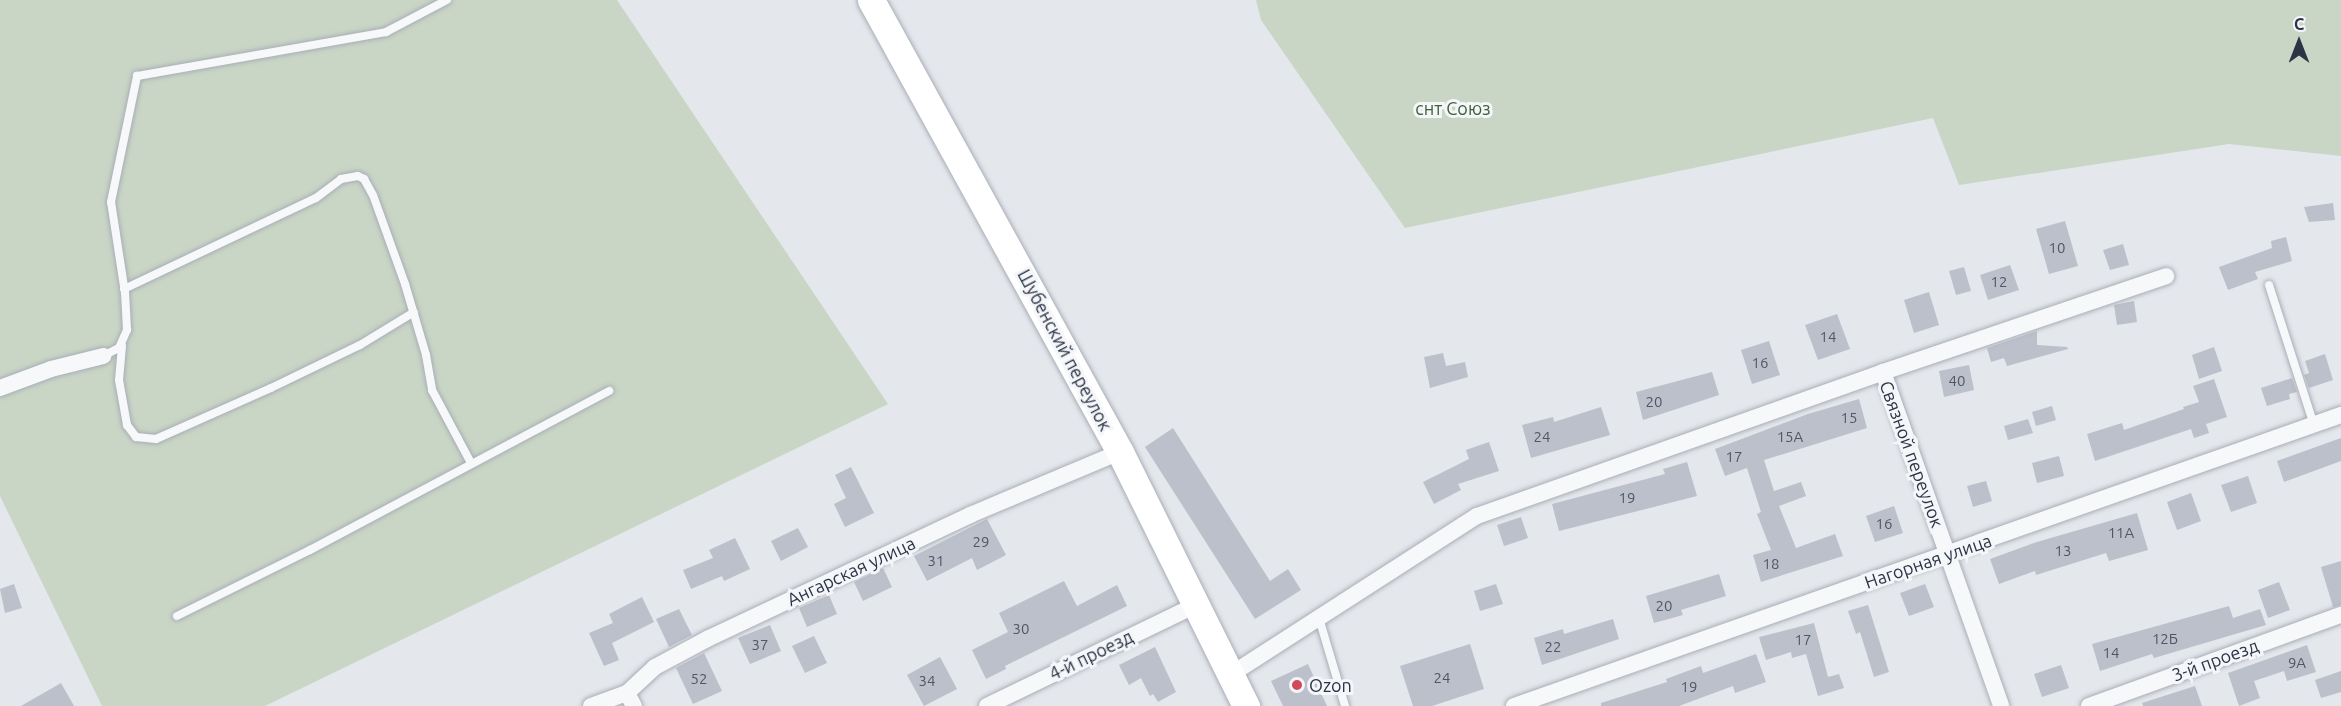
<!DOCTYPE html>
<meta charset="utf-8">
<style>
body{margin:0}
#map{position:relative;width:2341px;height:706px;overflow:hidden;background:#e4e7ec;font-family:Ubuntu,sans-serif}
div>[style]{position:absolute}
.green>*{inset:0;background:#c9d6c5}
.building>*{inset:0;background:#bbc0ca}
.roads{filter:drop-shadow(0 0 2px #a9aeb7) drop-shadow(0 0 2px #a9aeb7)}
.lane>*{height:8px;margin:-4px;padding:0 4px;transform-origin:4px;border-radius:4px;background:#f7f8fa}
.street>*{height:16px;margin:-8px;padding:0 8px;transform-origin:8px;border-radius:8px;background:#f7f8fa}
.primary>*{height:27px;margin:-13.5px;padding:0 13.5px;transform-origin:13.5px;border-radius:13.5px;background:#fff}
.dots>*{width:16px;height:16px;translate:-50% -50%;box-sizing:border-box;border:3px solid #f4f6f9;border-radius:50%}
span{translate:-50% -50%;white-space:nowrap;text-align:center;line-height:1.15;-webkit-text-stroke:6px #f4f6f9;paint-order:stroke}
.number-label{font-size:15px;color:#4f5766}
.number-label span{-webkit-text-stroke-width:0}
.park-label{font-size:18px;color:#3f6138}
.street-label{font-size:18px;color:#2b3445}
.poi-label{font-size:18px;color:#2b3445}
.left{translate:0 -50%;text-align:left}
.north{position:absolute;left:2269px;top:12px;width:60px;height:60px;-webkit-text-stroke:4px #f4f6f9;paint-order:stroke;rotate:0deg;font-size:16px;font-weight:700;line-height:24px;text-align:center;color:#2b3445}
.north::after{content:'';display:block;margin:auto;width:21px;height:27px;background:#2b3445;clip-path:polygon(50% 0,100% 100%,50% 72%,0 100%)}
</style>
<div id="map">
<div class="green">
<i style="clip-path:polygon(0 0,617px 0,888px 404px,265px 706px,102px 706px,0 496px)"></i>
<i style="clip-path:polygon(1256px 0,2341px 0,2341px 156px,2229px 144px,1959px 185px,1933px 118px,1405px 228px,1261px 20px)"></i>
</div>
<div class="building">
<i style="clip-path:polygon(2333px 203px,2335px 220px,2309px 222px,2304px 207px)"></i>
<i style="clip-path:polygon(2065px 221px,2078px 266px,2049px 274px,2036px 229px)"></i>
<i style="clip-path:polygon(2286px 237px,2292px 261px,2255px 272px,2258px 279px,2228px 290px,2219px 267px,2272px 248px,2271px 241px)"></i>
<i style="clip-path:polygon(2123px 244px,2129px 265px,2110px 270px,2103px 250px)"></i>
<i style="clip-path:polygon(2010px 265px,2019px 290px,1988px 300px,1980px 275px)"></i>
<i style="clip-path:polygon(1964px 267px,1971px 291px,1956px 295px,1949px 271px)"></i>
<i style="clip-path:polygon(1929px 292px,1939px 325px,1914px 333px,1904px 300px)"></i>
<i style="clip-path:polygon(2134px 301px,2137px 322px,2117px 325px,2114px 305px)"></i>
<i style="clip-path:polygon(1837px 314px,1850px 349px,1818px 360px,1805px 325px)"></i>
<i style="clip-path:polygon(2037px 331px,2037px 345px,2067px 347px,2068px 349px,2007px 366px,2004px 358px,1991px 362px,1987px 348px)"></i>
<i style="clip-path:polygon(1769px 341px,1780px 375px,1752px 384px,1741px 350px)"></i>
<i style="clip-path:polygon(2214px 347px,2222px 371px,2199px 379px,2192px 355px)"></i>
<i style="clip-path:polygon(1443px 353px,1446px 366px,1465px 362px,1468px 377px,1430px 388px,1424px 357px)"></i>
<i style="clip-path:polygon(2325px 354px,2333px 380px,2309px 388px,2304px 375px,2309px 373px,2305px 361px)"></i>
<i style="clip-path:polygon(1969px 365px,1974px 390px,1944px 397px,1939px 371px)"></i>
<i style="clip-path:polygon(1712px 372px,1719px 395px,1643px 420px,1636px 392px)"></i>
<i style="clip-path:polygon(2292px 378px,2297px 392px,2289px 394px,2290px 399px,2267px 406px,2261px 388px)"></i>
<i style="clip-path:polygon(2214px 379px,2227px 417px,2206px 424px,2209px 433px,2194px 438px,2191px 429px,2095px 461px,2087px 434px,2122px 423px,2124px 430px,2184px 409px,2183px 407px,2199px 402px,2193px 386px)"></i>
<i style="clip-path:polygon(1859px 399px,1867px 428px,1764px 460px,1774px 491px,1801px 482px,1806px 496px,1779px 506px,1796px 548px,1835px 534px,1843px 556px,1761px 582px,1753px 555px,1771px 550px,1757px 514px,1761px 512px,1747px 468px,1725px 476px,1715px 449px,1808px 414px)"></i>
<i style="clip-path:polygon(2052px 406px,2056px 420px,2036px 426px,2032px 412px)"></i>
<i style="clip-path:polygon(1601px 407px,1610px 435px,1531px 458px,1522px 425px,1553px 417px,1554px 422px)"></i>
<i style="clip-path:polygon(2028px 419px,2033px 433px,2008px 440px,2004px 426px)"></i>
<i style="clip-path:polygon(1173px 428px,1270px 581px,1288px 569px,1301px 590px,1255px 619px,1145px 447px)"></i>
<i style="clip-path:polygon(2341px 438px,2341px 461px,2284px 482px,2277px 461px)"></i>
<i style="clip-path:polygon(1489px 442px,1499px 471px,1458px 484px,1461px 490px,1434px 504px,1423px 482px,1469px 459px,1466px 450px)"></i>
<i style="clip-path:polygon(2059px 456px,2064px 476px,2037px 483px,2032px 463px)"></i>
<i style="clip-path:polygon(1687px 462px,1697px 496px,1559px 531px,1552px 504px,1665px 474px,1663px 469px)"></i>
<i style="clip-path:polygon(851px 467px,874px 513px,845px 527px,834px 504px,846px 498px,835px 475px)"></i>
<i style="clip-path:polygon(2248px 476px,2257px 503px,2231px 512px,2221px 485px)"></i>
<i style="clip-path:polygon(1986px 481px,1992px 501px,1973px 507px,1967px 486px)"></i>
<i style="clip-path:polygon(2191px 493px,2201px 521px,2177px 530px,2167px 502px)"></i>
<i style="clip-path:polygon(1894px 506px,1903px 533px,1875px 542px,1866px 516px)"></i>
<i style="clip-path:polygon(2137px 513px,2148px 550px,2109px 561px,2106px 553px,2036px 575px,2035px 571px,1999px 584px,1990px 559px,2037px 542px)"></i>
<i style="clip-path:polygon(1521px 517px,1528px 538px,1504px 546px,1497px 525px)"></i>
<i style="clip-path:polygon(987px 519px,1006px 555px,977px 570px,972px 558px,927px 581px,914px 556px)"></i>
<i style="clip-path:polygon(798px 528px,808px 547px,781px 561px,771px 541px)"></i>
<i style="clip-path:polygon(735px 538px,750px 569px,724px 581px,722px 576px,691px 589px,683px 570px,713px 558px,709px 550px)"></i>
<i style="clip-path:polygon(2341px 561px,2341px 605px,2333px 607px,2321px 567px)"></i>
<i style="clip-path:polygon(883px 568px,892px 587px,863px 601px,854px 582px)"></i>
<i style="clip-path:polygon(1719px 574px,1726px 596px,1681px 610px,1683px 615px,1654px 623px,1646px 596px)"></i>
<i style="clip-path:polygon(1064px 581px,1077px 606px,1117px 585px,1127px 606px,1005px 666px,1006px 669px,986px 679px,972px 650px,1008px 632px,999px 613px)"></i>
<i style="clip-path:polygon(2279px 582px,2290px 610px,2268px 618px,2258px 590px)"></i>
<i style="clip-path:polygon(14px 584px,22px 608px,5px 613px,0 589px)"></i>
<i style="clip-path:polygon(1496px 584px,1503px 604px,1480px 611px,1474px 591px)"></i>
<i style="clip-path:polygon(1925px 584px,1934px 607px,1909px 616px,1900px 593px)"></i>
<i style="clip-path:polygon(829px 595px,837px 614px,807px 627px,799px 608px)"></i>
<i style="clip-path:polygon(642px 597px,654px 622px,612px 643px,619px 660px,604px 666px,589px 633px,613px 623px,609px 614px)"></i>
<i style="clip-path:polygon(1868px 605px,1889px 672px,1874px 677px,1860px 632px,1856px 634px,1848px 611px)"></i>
<i style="clip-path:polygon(2229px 606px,2233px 618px,2260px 609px,2266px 625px,2154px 658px,2152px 654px,2100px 671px,2092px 644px)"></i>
<i style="clip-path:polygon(679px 609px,692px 635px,669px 647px,656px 619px)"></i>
<i style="clip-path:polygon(1613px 619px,1619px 639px,1542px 665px,1534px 638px,1563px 629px,1564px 634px)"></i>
<i style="clip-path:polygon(1814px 623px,1828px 677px,1839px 674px,1844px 688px,1818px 696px,1806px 654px,1792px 658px,1791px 652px,1766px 660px,1759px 637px)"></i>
<i style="clip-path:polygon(770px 625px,781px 651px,750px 664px,738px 638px)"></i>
<i style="clip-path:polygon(814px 636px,827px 663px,805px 673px,792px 646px)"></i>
<i style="clip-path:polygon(1470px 644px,1484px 689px,1432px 706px,1413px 706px,1400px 666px)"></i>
<i style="clip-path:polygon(2307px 645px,2316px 672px,2287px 681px,2284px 671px,2254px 681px,2260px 698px,2239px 706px,2228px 673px)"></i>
<i style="clip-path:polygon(1155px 647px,1176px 692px,1158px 702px,1153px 694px,1150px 696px,1141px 678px,1129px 685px,1119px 665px)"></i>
<i style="clip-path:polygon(704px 653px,722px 691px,693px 704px,676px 668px)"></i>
<i style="clip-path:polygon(1756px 654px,1766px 682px,1735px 693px,1733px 686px,1679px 706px,1601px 706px,1601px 703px,1667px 682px,1666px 679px,1701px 666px,1703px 673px)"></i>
<i style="clip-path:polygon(940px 657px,957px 689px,924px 706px,907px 675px)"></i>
<i style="clip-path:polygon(1308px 664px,1327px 706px,1283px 706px,1271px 681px)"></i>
<i style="clip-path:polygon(2061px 665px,2069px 688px,2042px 697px,2034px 674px)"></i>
<i style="clip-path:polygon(2341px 671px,2341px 692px,2321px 698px,2315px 680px)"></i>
<i style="clip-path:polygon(61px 683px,74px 706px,21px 706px)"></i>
<i style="clip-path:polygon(2195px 686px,2202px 706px,2143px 706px,2142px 703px)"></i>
</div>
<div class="roads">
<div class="lane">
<i style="left:2269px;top:285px;width:147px;rotate:72.2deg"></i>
<i style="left:124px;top:289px;width:212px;rotate:-25.4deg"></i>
<i style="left:316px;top:198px;width:31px;rotate:-37deg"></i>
<i style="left:341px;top:179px;width:17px;rotate:-10deg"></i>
<i style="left:358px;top:176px;width:7px;rotate:27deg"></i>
<i style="left:364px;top:179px;width:18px;rotate:61deg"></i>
<i style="left:373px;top:195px;width:95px;rotate:70.2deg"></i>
<i style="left:405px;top:284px;width:74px;rotate:73.5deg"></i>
<i style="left:426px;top:355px;width:36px;rotate:80deg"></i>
<i style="left:432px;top:390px;width:83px;rotate:61.9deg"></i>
<i style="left:122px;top:346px;width:34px;rotate:95deg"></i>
<i style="left:119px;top:380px;width:46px;rotate:79.9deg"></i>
<i style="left:127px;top:425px;width:15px;rotate:53deg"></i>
<i style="left:136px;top:437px;width:20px;rotate:6deg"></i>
<i style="left:156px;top:439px;width:126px;rotate:-23.9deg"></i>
<i style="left:271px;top:388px;width:99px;rotate:-25.8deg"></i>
<i style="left:360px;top:345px;width:63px;rotate:-31.4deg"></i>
<i style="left:103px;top:356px;width:18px;rotate:-27deg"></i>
<i style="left:119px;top:348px;width:20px;rotate:-66deg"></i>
<i style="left:127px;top:330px;width:37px;rotate:-93deg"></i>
<i style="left:125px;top:293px;width:92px;rotate:-98.7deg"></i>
<i style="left:111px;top:202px;width:129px;rotate:-78.3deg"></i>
<i style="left:137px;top:76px;width:253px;rotate:-10deg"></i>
<i style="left:386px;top:32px;width:69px;rotate:-27.7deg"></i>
<i style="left:177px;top:616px;width:148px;rotate:-26.4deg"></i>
<i style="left:310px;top:550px;width:339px;rotate:-28deg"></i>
<i style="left:1319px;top:618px;width:92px;rotate:73.5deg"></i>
</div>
<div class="street">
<i style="left:1883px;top:372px;width:354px;rotate:70.5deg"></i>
<i style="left:0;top:388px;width:54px;rotate:-20.4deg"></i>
<i style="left:51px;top:369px;width:54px;rotate:-14deg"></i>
<i style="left:1230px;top:675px;width:294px;rotate:-32.8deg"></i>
<i style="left:1477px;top:516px;width:431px;rotate:-19.5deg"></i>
<i style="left:1883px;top:372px;width:299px;rotate:-18.7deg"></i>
<i style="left:627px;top:693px;width:15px;rotate:62deg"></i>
<i style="left:591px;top:706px;width:38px;rotate:-20deg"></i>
<i style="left:627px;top:693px;width:38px;rotate:-43deg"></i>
<i style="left:655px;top:667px;width:61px;rotate:-28.2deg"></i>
<i style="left:709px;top:638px;width:289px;rotate:-25.2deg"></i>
<i style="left:970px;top:515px;width:163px;rotate:-22.8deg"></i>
<i style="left:987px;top:706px;width:232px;rotate:-25.8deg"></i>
<i style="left:1514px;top:706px;width:877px;rotate:-19.39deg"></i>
<i style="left:2089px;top:706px;width:268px;rotate:-19.9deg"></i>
</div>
<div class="primary">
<i style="left:871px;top:0;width:516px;rotate:61.15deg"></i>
<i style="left:1120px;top:452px;width:284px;rotate:63.6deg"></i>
</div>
</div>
<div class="dots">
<i style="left:1297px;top:685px;background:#d1495b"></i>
</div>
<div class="number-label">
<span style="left:2057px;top:248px">10</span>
<span style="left:1999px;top:282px">12</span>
<span style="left:1828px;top:337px">14</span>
<span style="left:1760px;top:363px">16</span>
<span style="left:1957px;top:381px">40</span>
<span style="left:1654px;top:402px">20</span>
<span style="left:1849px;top:418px">15</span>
<span style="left:1542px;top:437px">24</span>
<span style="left:1790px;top:437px">15А</span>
<span style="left:1734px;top:457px">17</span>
<span style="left:1627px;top:498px">19</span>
<span style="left:1884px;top:524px">16</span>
<span style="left:2121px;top:533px">11А</span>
<span style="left:981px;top:542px">29</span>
<span style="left:2063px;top:551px">13</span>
<span style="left:936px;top:561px">31</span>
<span style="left:1771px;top:564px">18</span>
<span style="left:1664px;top:606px">20</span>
<span style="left:1021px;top:629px">30</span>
<span style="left:2165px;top:639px">12Б</span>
<span style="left:1803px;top:640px">17</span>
<span style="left:760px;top:645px">37</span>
<span style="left:1553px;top:647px">22</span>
<span style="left:2111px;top:653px">14</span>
<span style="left:2297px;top:663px">9А</span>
<span style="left:1442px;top:678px">24</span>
<span style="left:699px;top:679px">52</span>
<span style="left:927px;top:681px">34</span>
<span style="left:1689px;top:687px">19</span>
</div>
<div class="park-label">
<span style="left:1453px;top:108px">снт Союз</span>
</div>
<div class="street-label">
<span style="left:1065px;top:350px;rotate:62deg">Шубенский переулок</span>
<span style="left:1912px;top:454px;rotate:70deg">Связной переулок</span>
<span style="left:1928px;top:561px;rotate:-19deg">Нагорная улица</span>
<span style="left:851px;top:571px;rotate:-25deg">Ангарская улица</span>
<span style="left:1091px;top:655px;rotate:-26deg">4-й проезд</span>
<span style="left:2215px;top:660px;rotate:-20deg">3-й проезд</span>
</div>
<div class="poi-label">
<span class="left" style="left:1309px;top:685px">Ozon</span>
</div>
<div class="north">С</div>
</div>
